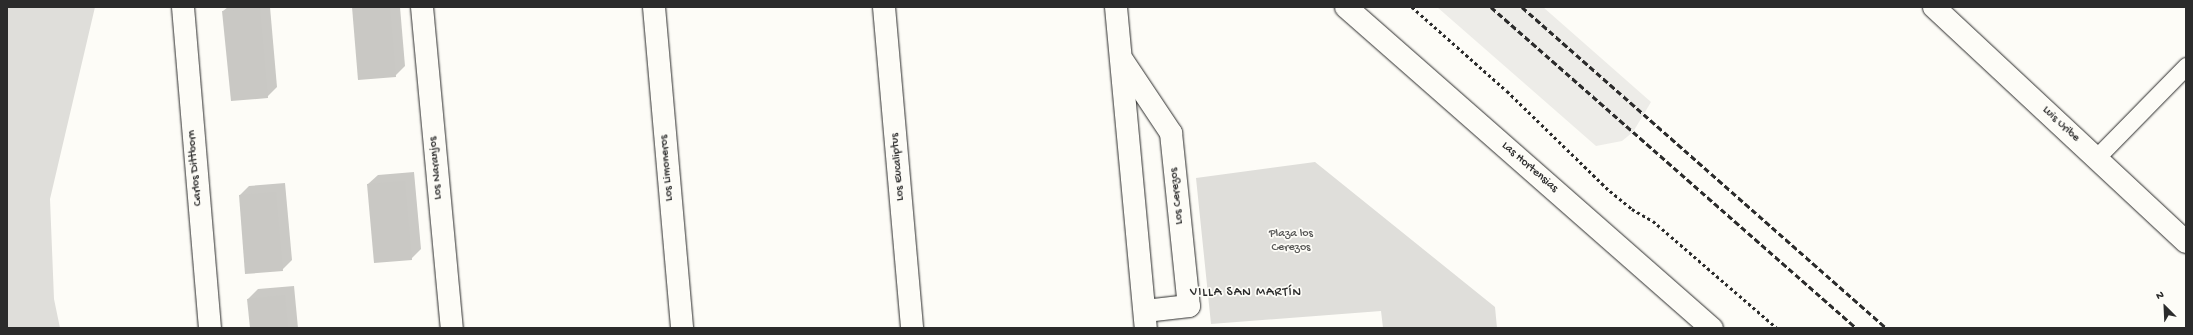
<!DOCTYPE html>
<meta charset="utf-8">
<style>
body{margin:0}
#map{position:relative;width:2193px;height:335px;overflow:hidden;background:#fdfcf7;font-family:"Gochi Hand",sans-serif}
div>[style]{position:absolute}
.built>*{inset:0;background:#edece8}
.green>*{inset:0;background:#dfdeda}
.shadow>*{inset:0;background:#0003}
.building>*{inset:0;background:#c9c8c4}
.path>*{height:2.5px;margin-top:-1.25px;transform-origin:0;background:repeating-linear-gradient(90deg,#2b2b2b 0 3px,transparent 0 6px)}
.roads{filter:drop-shadow(0 0 1px #2b2b2b) drop-shadow(0 0 1px #2b2b2b)}
.lane>*{height:17px;margin:-8.5px;padding:0 8.5px;transform-origin:8.5px;border-radius:8.5px;background:#fdfcf7}
.street>*{height:22px;margin:-11px;padding:0 11px;transform-origin:11px;border-radius:11px;background:#fdfcf7}
.secondary>*{height:22px;margin:-11px;padding:0 11px;transform-origin:11px;border-radius:11px;background:#fdfcf7}
.rail>*{height:3px;margin-top:-1.5px;transform-origin:0;background:repeating-linear-gradient(90deg,#2b2b2b 0 6px,transparent 0 9px)}
span{translate:-50% -50%;white-space:nowrap;text-align:center;line-height:1.15;-webkit-text-stroke:3.5px #fdfcf7;paint-order:stroke}
.street-label{font-size:12px;color:#2b2b2b}
.park-label{font-size:12px;color:#585857}
.neighbourhood-label{font-size:13px;color:#2b2b2b;letter-spacing:1px}
.frame{position:absolute;inset:0;border:8px solid #2b2b2b;pointer-events:none}
.north{position:absolute;left:2145px;top:287px;width:40px;height:40px;-webkit-text-stroke:3px #fdfcf7;paint-order:stroke;rotate:336deg;font-size:11px;font-weight:700;line-height:16px;text-align:center;color:#2b2b2b}
.north::after{content:'';display:block;margin:auto;width:14px;height:18px;background:#2b2b2b;clip-path:polygon(50% 0,100% 100%,50% 72%,0 100%)}
</style>
<div id="map">
<div class="built">
<i style="clip-path:polygon(1437px 7px,1543px 7px,1651px 102px,1633px 132px,1622px 141px,1596px 146px)"></i>
</div>
<div class="green">
<i style="clip-path:polygon(7px 7px,95px 7px,50px 199px,54px 299px,60px 328px,7px 328px)"></i>
<i style="clip-path:polygon(1315px 162px,1495px 307px,1497px 328px,1383px 328px,1381px 311px,1211px 324px,1196px 178px)"></i>
</div>
<div class="shadow">
<i style="clip-path:polygon(228px 7px,270px 7px,277px 87px,267px 97px,223px 11px)"></i>
<i style="clip-path:polygon(353px 7px,400px 7px,405px 66px,395px 76px)"></i>
<i style="clip-path:polygon(414px 172px,421px 249px,411px 259px,368px 184px,378px 175px)"></i>
<i style="clip-path:polygon(285px 183px,292px 260px,282px 270px,240px 195px,249px 186px)"></i>
<i style="clip-path:polygon(294px 286px,298px 328px,251px 328px,248px 299px,258px 289px)"></i>
</div>
<div class="building">
<i style="clip-path:polygon(352px 7px,390px 7px,396px 77px,358px 80px)"></i>
<i style="clip-path:polygon(260px 8px,268px 98px,231px 101px,222px 11px)"></i>
<i style="clip-path:polygon(405px 181px,412px 260px,374px 263px,367px 184px)"></i>
<i style="clip-path:polygon(276px 192px,283px 271px,245px 274px,239px 195px)"></i>
<i style="clip-path:polygon(285px 295px,288px 328px,250px 328px,247px 299px)"></i>
</div>
<div class="path">
<i style="left:1412px;top:7px;width:127px;rotate:41.5deg"></i>
<i style="left:1507px;top:91px;width:144px;rotate:44.2deg"></i>
<i style="left:1610px;top:191px;width:28px;rotate:39deg"></i>
<i style="left:1632px;top:209px;width:24px;rotate:30deg"></i>
<i style="left:1653px;top:221px;width:164px;rotate:40.8deg"></i>
</div>
<div class="roads">
<div class="lane">
<i style="left:2096px;top:158px;width:129px;rotate:-45.6deg"></i>
</div>
<div class="street">
<i style="left:422px;top:7px;width:322px;rotate:84.7deg"></i>
<i style="left:654px;top:7px;width:322px;rotate:85deg"></i>
<i style="left:884px;top:7px;width:322px;rotate:85deg"></i>
<i style="left:1116px;top:7px;width:322px;rotate:84.7deg"></i>
<i style="left:1934px;top:7px;width:345px;rotate:43deg"></i>
<i style="left:1123px;top:61px;width:87px;rotate:56.3deg"></i>
<i style="left:1171px;top:133px;width:174px;rotate:84.1deg"></i>
<i style="left:1189px;top:306px;width:44px;rotate:173.5deg"></i>
</div>
<div class="secondary">
<i style="left:183px;top:7px;width:322px;rotate:85.2deg"></i>
<i style="left:1346px;top:7px;width:487px;rotate:41.3deg"></i>
</div>
</div>
<div class="rail">
<i style="left:1491px;top:7px;width:486px;rotate:41.3deg"></i>
<i style="left:1522px;top:7px;width:485px;rotate:41.4deg"></i>
</div>
<div class="street-label">
<span style="left:2060px;top:125px;rotate:43deg">Luis Uribe</span>
<span style="left:899px;top:167px;rotate:-95deg">Los Eucaliptus</span>
<span style="left:196px;top:168px;rotate:-95deg">Carlos Dittborn</span>
<span style="left:437px;top:168px;rotate:-95deg">Los Naranjos</span>
<span style="left:668px;top:168px;rotate:-95deg">Los Limoneros</span>
<span style="left:1529px;top:168px;rotate:41deg">Las Hortensias</span>
<span style="left:1178px;top:196px;rotate:-96deg">Los Cerezos</span>
</div>
<div class="park-label">
<span style="left:1291px;top:242px">Plaza los<br>Cerezos</span>
</div>
<div class="neighbourhood-label">
<span style="left:1246px;top:293px">VILLA SAN MARTÍN</span>
</div>
<div class="frame"></div>
<div class="north">N</div>
</div>
